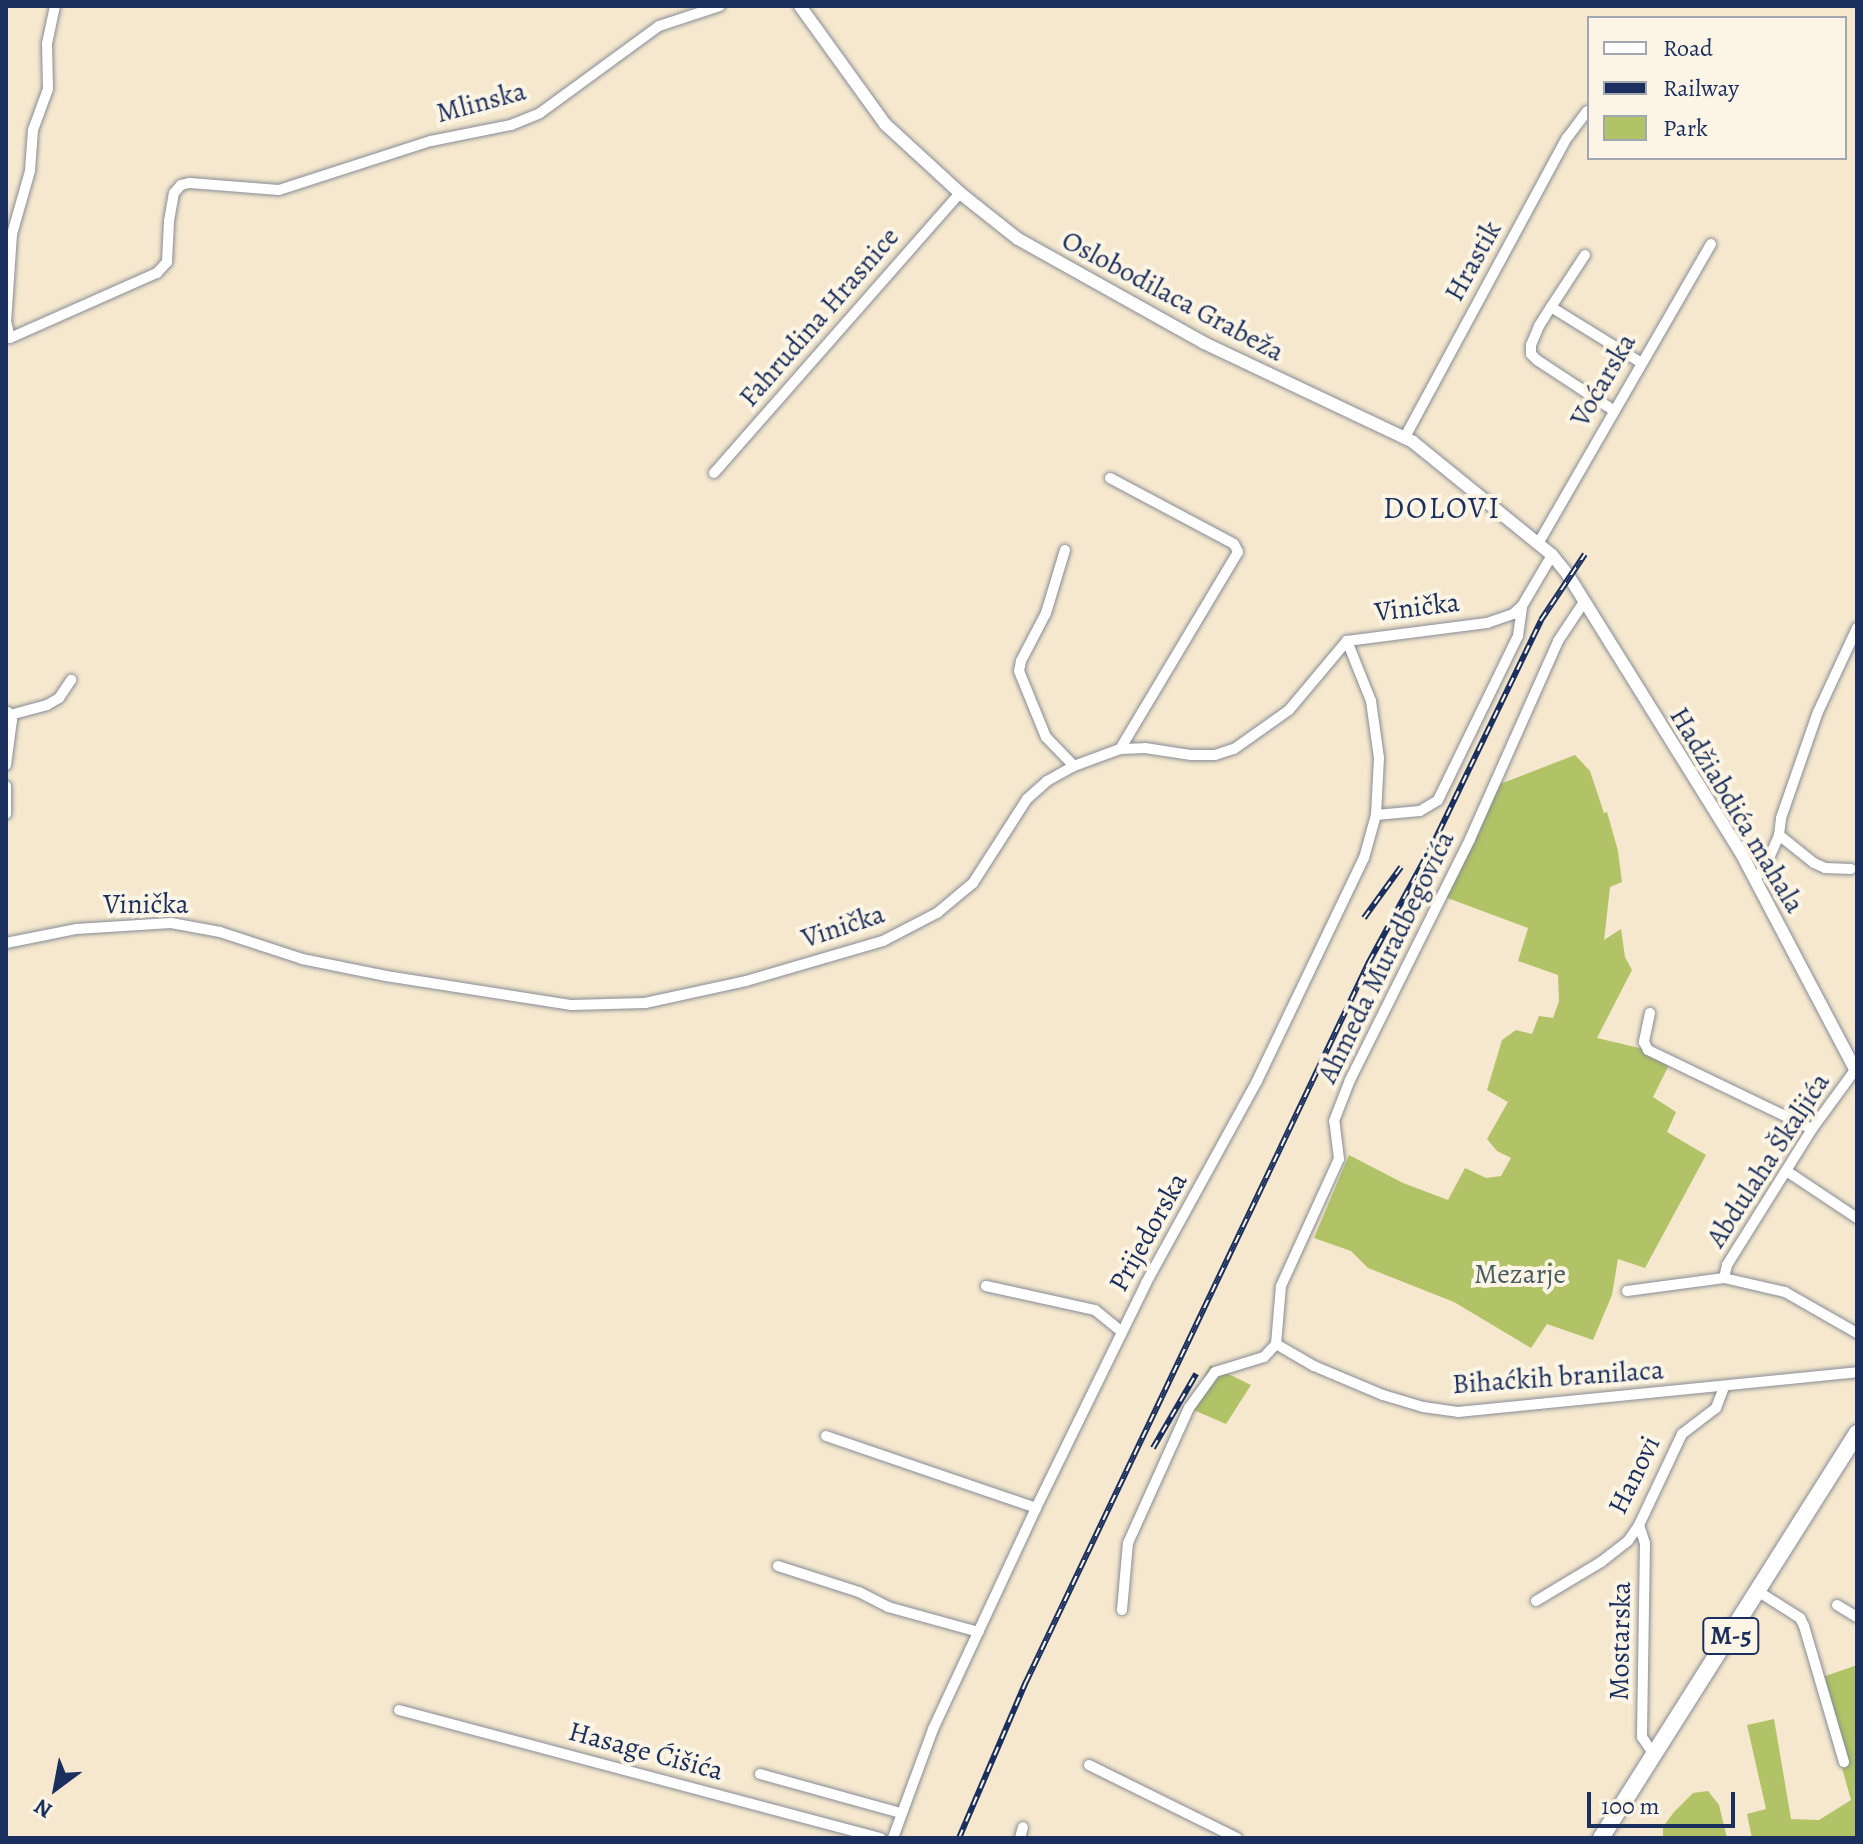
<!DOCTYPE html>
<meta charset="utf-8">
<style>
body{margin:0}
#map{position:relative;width:1863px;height:1844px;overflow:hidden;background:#f5e8ce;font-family:Alegreya,serif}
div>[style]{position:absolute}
.green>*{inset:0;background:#b1c366}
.roads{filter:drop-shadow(0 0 2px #888c96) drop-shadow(0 0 2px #888c96)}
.minor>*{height:10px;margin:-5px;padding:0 5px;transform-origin:5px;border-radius:5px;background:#fff}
.tertiary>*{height:12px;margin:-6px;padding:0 6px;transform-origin:6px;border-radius:6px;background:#fff}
.primary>*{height:16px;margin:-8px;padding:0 8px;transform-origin:8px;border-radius:8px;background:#fff}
.rail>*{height:6px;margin-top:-3px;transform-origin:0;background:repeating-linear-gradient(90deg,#fcf5e5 0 9px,#1b2f5e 0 18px);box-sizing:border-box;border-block:2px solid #1b2f5e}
span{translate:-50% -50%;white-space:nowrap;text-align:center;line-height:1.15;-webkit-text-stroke:8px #fcf5e5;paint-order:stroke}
.shield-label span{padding:2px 6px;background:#fcf5e5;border:2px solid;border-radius:6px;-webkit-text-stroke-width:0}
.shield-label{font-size:26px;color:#1b2f5e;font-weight:700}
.street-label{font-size:28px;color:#1b2f5e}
.park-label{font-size:28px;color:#485b60}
.neighbourhood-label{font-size:30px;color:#1b2f5e;letter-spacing:2px}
.frame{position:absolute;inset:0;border:8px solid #1b2f5e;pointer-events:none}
.legend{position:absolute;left:1587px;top:16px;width:260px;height:144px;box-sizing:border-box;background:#fcf5e5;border:2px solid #a2a6af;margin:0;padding:10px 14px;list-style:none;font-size:24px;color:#1b2f5e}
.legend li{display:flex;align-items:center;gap:16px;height:40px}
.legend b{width:40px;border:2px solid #a2a6af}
.north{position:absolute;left:16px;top:1748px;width:80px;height:80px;-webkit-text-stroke:6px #fcf5e5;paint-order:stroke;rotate:212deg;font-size:22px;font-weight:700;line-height:32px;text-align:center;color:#1b2f5e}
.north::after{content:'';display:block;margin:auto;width:28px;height:36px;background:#1b2f5e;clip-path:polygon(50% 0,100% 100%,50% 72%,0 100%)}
.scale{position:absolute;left:1587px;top:1792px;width:148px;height:36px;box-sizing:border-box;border:4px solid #1b2f5e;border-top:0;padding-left:10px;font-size:24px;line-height:28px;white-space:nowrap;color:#1b2f5e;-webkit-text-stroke:6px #fcf5e5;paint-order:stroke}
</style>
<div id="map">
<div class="green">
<i style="clip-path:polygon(1575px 755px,1590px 771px,1604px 813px,1607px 812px,1618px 851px,1622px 882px,1610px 887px,1604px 940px,1621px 929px,1625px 957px,1632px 970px,1597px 1038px,1648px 1050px,1671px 1061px,1653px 1097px,1676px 1112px,1667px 1132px,1706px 1155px,1645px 1268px,1618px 1259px,1612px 1295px,1593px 1340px,1547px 1324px,1531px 1348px,1454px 1302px,1368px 1268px,1351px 1251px,1314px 1238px,1349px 1155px,1403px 1183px,1448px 1200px,1465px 1168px,1486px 1178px,1501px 1176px,1511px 1158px,1497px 1151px,1487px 1139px,1508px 1102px,1487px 1090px,1502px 1040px,1516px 1030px,1532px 1034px,1539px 1016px,1553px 1018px,1559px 1001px,1558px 975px,1518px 961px,1528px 928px,1442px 896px,1495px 786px)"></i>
<i style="clip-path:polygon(1210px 1365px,1251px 1385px,1226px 1424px,1189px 1408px)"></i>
<i style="clip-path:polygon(1857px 1665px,1857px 1838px,1752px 1838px,1747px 1814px,1766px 1809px,1747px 1725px,1774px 1719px,1791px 1819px,1819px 1820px,1851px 1800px,1817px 1679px)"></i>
<i style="clip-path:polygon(1708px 1791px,1719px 1805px,1727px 1838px,1663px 1838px,1663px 1827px,1674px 1812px,1693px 1793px)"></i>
</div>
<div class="roads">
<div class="minor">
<i style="left:55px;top:6px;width:39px;rotate:102deg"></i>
<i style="left:47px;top:44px;width:45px;rotate:88.7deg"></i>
<i style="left:48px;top:89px;width:44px;rotate:110.1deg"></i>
<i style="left:33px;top:130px;width:41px;rotate:94.2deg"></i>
<i style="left:30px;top:171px;width:66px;rotate:105.9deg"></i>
<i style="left:12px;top:234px;width:87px;rotate:93.9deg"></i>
<i style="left:6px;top:321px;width:17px;rotate:77deg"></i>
<i style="left:10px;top:338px;width:161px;rotate:-23.9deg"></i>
<i style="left:157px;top:273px;width:15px;rotate:-48deg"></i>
<i style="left:167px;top:262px;width:41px;rotate:-87.2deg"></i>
<i style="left:169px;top:221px;width:28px;rotate:-80deg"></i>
<i style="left:174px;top:193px;width:11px;rotate:-49deg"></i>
<i style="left:181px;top:185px;width:9px;rotate:-13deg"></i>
<i style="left:190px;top:183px;width:89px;rotate:4.5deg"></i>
<i style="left:279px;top:190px;width:160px;rotate:-17.9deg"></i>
<i style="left:431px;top:141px;width:82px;rotate:-11.3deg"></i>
<i style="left:511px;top:125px;width:31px;rotate:-22deg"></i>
<i style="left:540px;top:113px;width:147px;rotate:-36.2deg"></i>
<i style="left:659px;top:26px;width:64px;rotate:-18.2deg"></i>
<i style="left:1551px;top:307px;width:62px;rotate:-56.8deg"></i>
<i style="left:1613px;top:410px;width:91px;rotate:-146.7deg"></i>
<i style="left:1537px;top:360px;width:8px;rotate:-135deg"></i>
<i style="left:1531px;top:354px;width:9px;rotate:-90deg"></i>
<i style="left:1531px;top:345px;width:21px;rotate:-67deg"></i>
<i style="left:1539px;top:326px;width:22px;rotate:-58deg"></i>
<i style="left:1551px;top:307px;width:105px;rotate:31.7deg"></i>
<i style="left:1405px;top:437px;width:340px;rotate:-61.6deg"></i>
<i style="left:1567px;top:138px;width:34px;rotate:-53deg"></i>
<i style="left:714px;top:473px;width:373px;rotate:-48.7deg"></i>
<i style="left:1110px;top:478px;width:140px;rotate:28deg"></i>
<i style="left:1234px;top:544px;width:9px;rotate:63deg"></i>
<i style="left:1238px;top:552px;width:230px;rotate:120.9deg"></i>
<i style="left:1539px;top:542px;width:344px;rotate:-60deg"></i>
<i style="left:1065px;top:550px;width:66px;rotate:106.8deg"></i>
<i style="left:1046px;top:613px;width:54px;rotate:117.5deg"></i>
<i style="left:1021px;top:661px;width:10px;rotate:101deg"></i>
<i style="left:1019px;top:671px;width:71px;rotate:67.8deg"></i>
<i style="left:1046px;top:737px;width:40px;rotate:46deg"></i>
<i style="left:10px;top:715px;width:38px;rotate:-15deg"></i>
<i style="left:47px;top:705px;width:14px;rotate:-30deg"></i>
<i style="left:59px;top:698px;width:22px;rotate:-56deg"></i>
<i style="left:6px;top:765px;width:45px;rotate:-82.4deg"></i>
<i style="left:12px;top:720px;width:9px;rotate:-117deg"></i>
<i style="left:6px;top:786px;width:28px;rotate:90deg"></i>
<i style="left:1376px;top:815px;width:44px;rotate:-5.2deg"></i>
<i style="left:1420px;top:811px;width:21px;rotate:-31deg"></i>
<i style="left:1438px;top:800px;width:182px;rotate:-64deg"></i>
<i style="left:1518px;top:636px;width:30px;rotate:-82deg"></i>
<i style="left:1779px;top:835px;width:45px;rotate:38.7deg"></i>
<i style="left:1814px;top:863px;width:12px;rotate:24deg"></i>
<i style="left:1825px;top:868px;width:26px;rotate:2deg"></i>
<i style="left:1755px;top:879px;width:16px;rotate:-50deg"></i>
<i style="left:1765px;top:867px;width:35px;rotate:-66deg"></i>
<i style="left:1779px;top:835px;width:17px;rotate:-83deg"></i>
<i style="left:1781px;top:818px;width:112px;rotate:-70.8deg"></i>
<i style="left:1818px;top:712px;width:93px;rotate:-65.1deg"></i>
<i style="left:6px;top:943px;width:71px;rotate:-11.3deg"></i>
<i style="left:76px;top:929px;width:95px;rotate:-3.6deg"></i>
<i style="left:171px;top:923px;width:50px;rotate:10.4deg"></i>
<i style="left:220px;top:932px;width:86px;rotate:18.2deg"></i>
<i style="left:302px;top:959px;width:86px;rotate:11.4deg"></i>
<i style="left:386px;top:976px;width:188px;rotate:8.9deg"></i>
<i style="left:572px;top:1005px;width:73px;rotate:-1.6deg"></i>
<i style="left:645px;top:1003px;width:103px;rotate:-12.3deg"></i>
<i style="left:746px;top:981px;width:143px;rotate:-16.3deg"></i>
<i style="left:883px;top:941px;width:61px;rotate:-27.4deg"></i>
<i style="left:937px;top:913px;width:47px;rotate:-39.8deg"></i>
<i style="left:973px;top:883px;width:100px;rotate:-57.3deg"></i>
<i style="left:1027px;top:799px;width:27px;rotate:-42deg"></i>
<i style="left:1047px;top:781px;width:31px;rotate:-29deg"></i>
<i style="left:1074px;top:766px;width:49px;rotate:-20.3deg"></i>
<i style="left:1120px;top:749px;width:25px;rotate:-2deg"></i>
<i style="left:1145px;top:748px;width:47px;rotate:8.7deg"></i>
<i style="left:1191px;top:755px;width:24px"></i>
<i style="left:1215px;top:755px;width:20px;rotate:-18deg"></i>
<i style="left:1234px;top:749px;width:67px;rotate:-35.3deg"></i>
<i style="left:1289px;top:710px;width:90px;rotate:-50deg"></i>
<i style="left:1347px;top:641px;width:141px;rotate:-7.3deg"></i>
<i style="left:1487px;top:623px;width:28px;rotate:-19deg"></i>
<i style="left:1513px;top:614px;width:12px;rotate:-42deg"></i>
<i style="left:1522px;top:606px;width:59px;rotate:-59.5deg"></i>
<i style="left:1650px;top:1013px;width:30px;rotate:102deg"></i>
<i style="left:1644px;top:1042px;width:9px;rotate:63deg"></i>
<i style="left:1648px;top:1050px;width:182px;rotate:25.7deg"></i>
<i style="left:1788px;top:1172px;width:83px;rotate:33.7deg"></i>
<i style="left:1724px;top:1278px;width:13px;rotate:-77deg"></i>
<i style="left:1727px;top:1265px;width:160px;rotate:-58deg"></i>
<i style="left:1812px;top:1129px;width:73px;rotate:-53.9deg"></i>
<i style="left:986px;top:1286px;width:112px;rotate:12.4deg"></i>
<i style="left:1095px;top:1310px;width:33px;rotate:39deg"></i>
<i style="left:1627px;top:1291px;width:98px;rotate:-7.6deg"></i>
<i style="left:1724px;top:1278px;width:63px;rotate:12.9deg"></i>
<i style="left:1785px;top:1292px;width:83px;rotate:29.7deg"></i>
<i style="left:1276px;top:1344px;width:58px;rotate:-85.1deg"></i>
<i style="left:1281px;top:1286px;width:140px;rotate:-65.5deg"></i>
<i style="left:1339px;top:1159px;width:38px;rotate:-97deg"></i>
<i style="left:1334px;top:1121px;width:44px;rotate:-68.7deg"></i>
<i style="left:1350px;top:1080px;width:269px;rotate:-63.5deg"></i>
<i style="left:1470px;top:839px;width:217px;rotate:-66deg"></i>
<i style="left:1558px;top:641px;width:47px;rotate:-56.3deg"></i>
<i style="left:1276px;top:1344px;width:44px;rotate:30.1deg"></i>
<i style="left:1314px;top:1366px;width:75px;rotate:22.8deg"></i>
<i style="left:1383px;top:1395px;width:42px;rotate:16.7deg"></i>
<i style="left:1423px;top:1407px;width:35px;rotate:8deg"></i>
<i style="left:1458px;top:1412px;width:401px;rotate:-5.7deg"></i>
<i style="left:826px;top:1436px;width:222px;rotate:18.9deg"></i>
<i style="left:1639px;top:1525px;width:19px;rotate:72deg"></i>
<i style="left:1645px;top:1543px;width:194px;rotate:90.9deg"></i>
<i style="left:1642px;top:1737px;width:22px;rotate:56deg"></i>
<i style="left:778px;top:1566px;width:85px;rotate:17.8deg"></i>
<i style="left:859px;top:1592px;width:33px;rotate:27deg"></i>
<i style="left:888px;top:1607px;width:94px;rotate:15.4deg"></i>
<i style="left:1759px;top:1592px;width:49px;rotate:32.4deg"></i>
<i style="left:1800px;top:1618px;width:9px;rotate:63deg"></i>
<i style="left:1804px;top:1626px;width:142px;rotate:73.6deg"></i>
<i style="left:1536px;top:1601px;width:76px;rotate:-31deg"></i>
<i style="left:1601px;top:1562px;width:34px;rotate:-38deg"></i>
<i style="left:1628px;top:1541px;width:19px;rotate:-55deg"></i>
<i style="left:1639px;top:1525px;width:101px;rotate:-64.7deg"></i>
<i style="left:1682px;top:1434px;width:43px;rotate:-37.4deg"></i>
<i style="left:1716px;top:1408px;width:22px;rotate:-69deg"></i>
<i style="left:1837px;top:1605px;width:23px;rotate:31deg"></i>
<i style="left:1122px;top:1610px;width:67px;rotate:-84.9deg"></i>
<i style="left:1128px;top:1543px;width:148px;rotate:-65.7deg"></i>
<i style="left:1189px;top:1408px;width:44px;rotate:-54.2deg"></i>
<i style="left:1215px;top:1372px;width:51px;rotate:-17deg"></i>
<i style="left:1264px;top:1357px;width:18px;rotate:-47deg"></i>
<i style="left:399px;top:1710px;width:498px;rotate:14.9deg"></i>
<i style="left:1089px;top:1765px;width:165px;rotate:26.3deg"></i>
<i style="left:760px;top:1774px;width:146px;rotate:15.5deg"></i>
<i style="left:893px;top:1838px;width:116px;rotate:-69.8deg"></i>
<i style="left:933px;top:1729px;width:244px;rotate:-65deg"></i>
<i style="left:1036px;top:1508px;width:250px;rotate:-63.9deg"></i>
<i style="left:1146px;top:1283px;width:230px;rotate:-61.2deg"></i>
<i style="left:1257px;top:1081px;width:247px;rotate:-64.4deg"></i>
<i style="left:1364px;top:858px;width:45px;rotate:-74.4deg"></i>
<i style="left:1376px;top:815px;width:57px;rotate:-87deg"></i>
<i style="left:1379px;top:758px;width:58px;rotate:-98deg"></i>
<i style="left:1371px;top:701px;width:65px;rotate:-111.8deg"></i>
<i style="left:1020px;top:1838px;width:11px;rotate:-75deg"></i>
</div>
<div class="tertiary">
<i style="left:800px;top:6px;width:145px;rotate:54.2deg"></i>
<i style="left:885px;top:124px;width:102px;rotate:42.6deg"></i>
<i style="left:960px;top:193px;width:74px;rotate:38.4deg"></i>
<i style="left:1018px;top:239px;width:213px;rotate:29.2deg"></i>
<i style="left:1204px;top:343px;width:231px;rotate:25.3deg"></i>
<i style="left:1413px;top:442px;width:179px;rotate:39.1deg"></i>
<i style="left:1552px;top:555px;width:26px;rotate:51deg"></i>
<i style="left:1568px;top:575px;width:325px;rotate:58.1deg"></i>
<i style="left:1740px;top:851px;width:251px;rotate:62.2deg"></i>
</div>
<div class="primary">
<i style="left:1601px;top:1838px;width:479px;rotate:-57.7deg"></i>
</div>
</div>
<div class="rail">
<i style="left:1364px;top:918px;width:63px;rotate:-54deg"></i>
<i style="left:1153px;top:1448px;width:86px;rotate:-59.8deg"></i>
<i style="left:959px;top:1838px;width:170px;rotate:-66.8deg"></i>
<i style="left:1026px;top:1682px;width:798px;rotate:-64.53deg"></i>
<i style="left:1369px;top:962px;width:130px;rotate:-61.5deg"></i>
<i style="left:1431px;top:848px;width:253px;rotate:-64.2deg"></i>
<i style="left:1541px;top:620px;width:79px;rotate:-56.3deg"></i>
</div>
<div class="shield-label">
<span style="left:1731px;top:1636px">M-5</span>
</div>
<div class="street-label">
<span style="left:481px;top:102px;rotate:-15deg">Mlinska</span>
<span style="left:1473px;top:261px;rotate:-61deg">Hrastik</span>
<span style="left:1173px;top:296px;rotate:28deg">Oslobodilaca Grabeža</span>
<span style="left:819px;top:317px;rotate:-49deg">Fahrudina Hrasnice</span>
<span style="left:1603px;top:380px;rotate:-60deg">Voćarska</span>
<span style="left:1417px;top:607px;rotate:-7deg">Vinička</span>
<span style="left:1737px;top:810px;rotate:59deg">Hadžiabdića mahala</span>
<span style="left:146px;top:904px">Vinička</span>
<span style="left:843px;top:926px;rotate:-18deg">Vinička</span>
<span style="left:1386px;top:957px;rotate:-64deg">Ahmeda Muradbegovića</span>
<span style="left:1768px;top:1160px;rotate:-57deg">Abdulaha Škaljića</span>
<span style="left:1148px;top:1232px;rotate:-61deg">Prijedorska</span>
<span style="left:1558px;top:1377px;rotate:-4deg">Bihaćkih branilaca</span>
<span style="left:1634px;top:1475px;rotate:-64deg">Hanovi</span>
<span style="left:1620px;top:1641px;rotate:-89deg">Mostarska</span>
<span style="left:646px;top:1751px;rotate:15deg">Hasage Ćišića</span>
</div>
<div class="park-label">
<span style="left:1520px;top:1274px">Mezarje</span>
</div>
<div class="neighbourhood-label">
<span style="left:1442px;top:508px">DOLOVI</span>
</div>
<div class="frame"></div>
<ul class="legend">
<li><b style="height:10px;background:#fff"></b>Road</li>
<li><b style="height:10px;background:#1b2f5e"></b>Railway</li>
<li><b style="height:22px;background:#b1c366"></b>Park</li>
</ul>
<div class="north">N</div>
<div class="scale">100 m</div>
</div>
